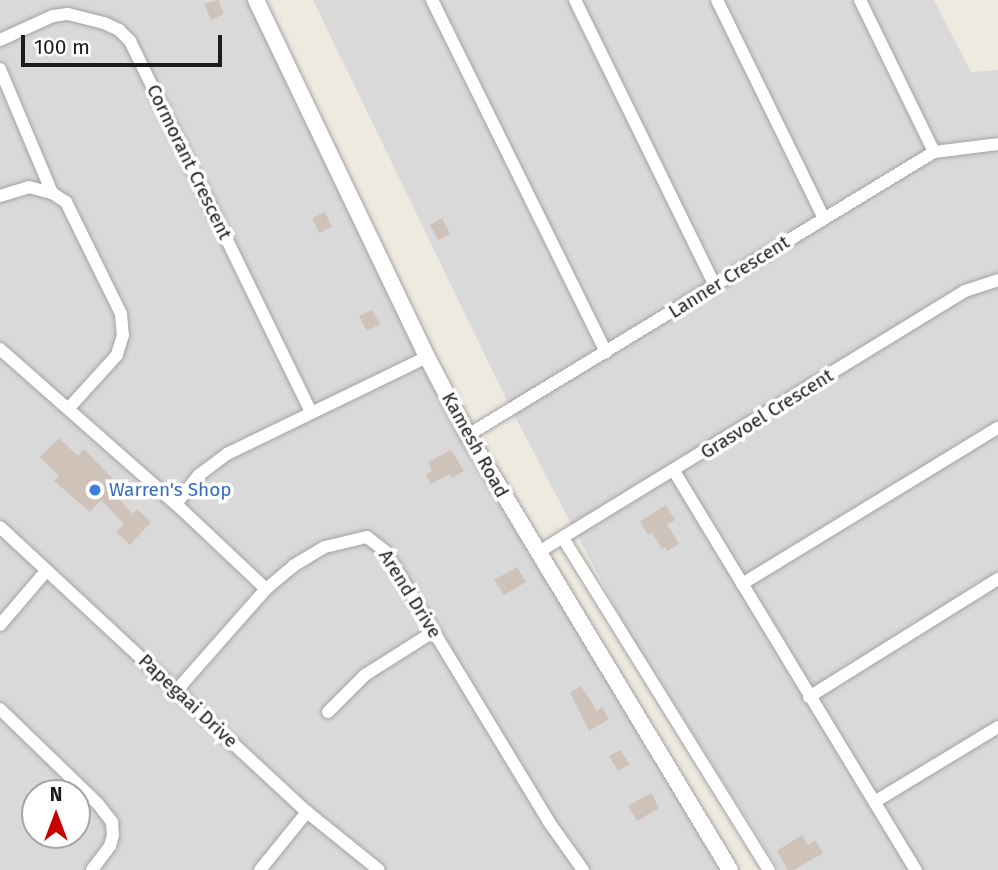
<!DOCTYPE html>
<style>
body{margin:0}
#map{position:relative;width:998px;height:870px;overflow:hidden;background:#efeae0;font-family:"Fira Sans",sans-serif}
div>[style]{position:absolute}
.residential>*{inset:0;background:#dad9d9}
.building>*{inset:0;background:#cfc3b9}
.roads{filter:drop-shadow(0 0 2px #a3a3a3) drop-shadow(0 0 2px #a3a3a3)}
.minor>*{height:12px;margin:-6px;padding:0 6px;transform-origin:6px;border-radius:6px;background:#fff}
.tertiary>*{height:16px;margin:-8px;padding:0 8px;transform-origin:8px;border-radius:8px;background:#fff}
.dots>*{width:19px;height:19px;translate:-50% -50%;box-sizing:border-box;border:4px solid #fff;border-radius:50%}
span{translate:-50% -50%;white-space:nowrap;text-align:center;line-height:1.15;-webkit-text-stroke:7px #fff;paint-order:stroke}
.street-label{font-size:19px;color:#1c1c1c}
.shop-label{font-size:19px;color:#366cbe}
.left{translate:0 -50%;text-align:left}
.north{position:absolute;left:21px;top:779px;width:70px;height:70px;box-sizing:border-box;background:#fff;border:2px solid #a4a4a4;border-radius:50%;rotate:0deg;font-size:19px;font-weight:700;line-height:28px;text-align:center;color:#1c1c1c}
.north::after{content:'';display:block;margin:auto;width:24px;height:32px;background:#c80000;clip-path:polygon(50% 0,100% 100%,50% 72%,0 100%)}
.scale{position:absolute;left:21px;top:35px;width:201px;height:32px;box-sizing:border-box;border:4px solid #1c1c1c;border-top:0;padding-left:9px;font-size:21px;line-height:24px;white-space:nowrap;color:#1c1c1c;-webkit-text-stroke:5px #fff;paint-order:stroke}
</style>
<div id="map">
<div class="residential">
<i style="clip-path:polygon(evenodd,0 0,256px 0,427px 357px,719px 870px,0 870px,0 0,35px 793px,77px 793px,77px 835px,35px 835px,35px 793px)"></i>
<i style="clip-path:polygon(313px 0,934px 0,971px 72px,998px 70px,998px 870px,779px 870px,625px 626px,511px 409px)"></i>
</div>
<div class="building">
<i style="clip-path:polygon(218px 0,224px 14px,211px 20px,204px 4px)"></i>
<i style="clip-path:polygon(325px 212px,332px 227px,319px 233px,312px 218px)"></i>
<i style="clip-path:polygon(442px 218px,450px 234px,438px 240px,430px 225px)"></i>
<i style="clip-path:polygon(372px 310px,380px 324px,367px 331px,359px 316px)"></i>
<i style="clip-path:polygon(59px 438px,78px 456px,84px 449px,117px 483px,110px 490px,133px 514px,137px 509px,151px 522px,130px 545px,116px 532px,124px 524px,101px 500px,90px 512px,54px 481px,59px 476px,40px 457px)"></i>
<i style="clip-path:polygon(451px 450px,464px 471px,452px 478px,450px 474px,431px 484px,426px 474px,432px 471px,428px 462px)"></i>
<i style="clip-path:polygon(666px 505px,675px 520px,667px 524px,679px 544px,667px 551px,665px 547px,662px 549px,652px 533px,648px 535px,640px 521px)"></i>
<i style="clip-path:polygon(517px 567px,526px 582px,504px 595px,494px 580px)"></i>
<i style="clip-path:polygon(581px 686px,597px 711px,602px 707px,609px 719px,589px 731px,570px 692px)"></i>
<i style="clip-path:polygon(620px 750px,630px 764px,618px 771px,609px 756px)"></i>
<i style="clip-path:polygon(651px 793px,659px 808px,637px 821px,628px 806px)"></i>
<i style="clip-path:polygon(802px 835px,808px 845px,815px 840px,823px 853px,794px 870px,788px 870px,777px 851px)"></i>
</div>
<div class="roads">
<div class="minor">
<i style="left:432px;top:0;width:393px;rotate:63.7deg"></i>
<i style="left:575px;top:0;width:318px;rotate:63.9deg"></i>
<i style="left:717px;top:0;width:243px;rotate:63.9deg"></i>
<i style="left:860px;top:0;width:169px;rotate:64deg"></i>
<i style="left:0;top:40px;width:58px;rotate:-24.4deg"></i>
<i style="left:53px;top:16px;width:15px;rotate:-8deg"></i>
<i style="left:68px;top:14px;width:37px;rotate:14deg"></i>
<i style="left:104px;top:23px;width:17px;rotate:25deg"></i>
<i style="left:119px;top:30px;width:16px;rotate:45deg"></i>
<i style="left:130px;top:41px;width:413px;rotate:64deg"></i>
<i style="left:0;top:69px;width:134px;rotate:67.2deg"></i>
<i style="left:0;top:196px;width:30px;rotate:-17deg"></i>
<i style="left:29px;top:187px;width:24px;rotate:15deg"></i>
<i style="left:52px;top:193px;width:17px;rotate:33deg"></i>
<i style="left:66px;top:202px;width:125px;rotate:63.8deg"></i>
<i style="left:121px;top:314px;width:21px;rotate:85deg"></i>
<i style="left:123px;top:335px;width:21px;rotate:107deg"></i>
<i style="left:117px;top:355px;width:72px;rotate:132.2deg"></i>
<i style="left:0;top:349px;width:235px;rotate:41.4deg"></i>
<i style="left:176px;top:504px;width:124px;rotate:43.4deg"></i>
<i style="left:468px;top:435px;width:545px;rotate:-31.27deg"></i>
<i style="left:934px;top:152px;width:64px;rotate:-7.1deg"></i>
<i style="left:674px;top:471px;width:467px;rotate:58.8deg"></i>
<i style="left:176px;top:504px;width:37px;rotate:-52deg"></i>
<i style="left:199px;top:475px;width:35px;rotate:-37deg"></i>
<i style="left:227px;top:454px;width:222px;rotate:-25.9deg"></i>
<i style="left:0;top:527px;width:419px;rotate:42.9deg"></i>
<i style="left:307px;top:812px;width:92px;rotate:38.9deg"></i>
<i style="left:563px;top:538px;width:391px;rotate:58.2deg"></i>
<i style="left:537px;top:553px;width:502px;rotate:-31.47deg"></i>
<i style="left:965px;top:291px;width:35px;rotate:-18deg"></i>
<i style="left:742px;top:584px;width:300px;rotate:-31.4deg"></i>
<i style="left:0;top:625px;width:72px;rotate:-49.5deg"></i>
<i style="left:176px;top:691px;width:136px;rotate:-48.6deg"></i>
<i style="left:266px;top:589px;width:35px;rotate:-40deg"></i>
<i style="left:293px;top:566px;width:37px;rotate:-31deg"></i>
<i style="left:325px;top:547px;width:43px;rotate:-13.4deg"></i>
<i style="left:367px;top:537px;width:23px;rotate:38deg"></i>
<i style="left:385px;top:551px;width:317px;rotate:58.8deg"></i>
<i style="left:549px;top:822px;width:59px;rotate:54.7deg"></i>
<i style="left:809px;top:697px;width:223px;rotate:-32deg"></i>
<i style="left:0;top:709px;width:136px;rotate:44.1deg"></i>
<i style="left:98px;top:804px;width:23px;rotate:52deg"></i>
<i style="left:112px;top:822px;width:13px;rotate:86deg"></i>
<i style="left:113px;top:835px;width:11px;rotate:105deg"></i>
<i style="left:110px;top:846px;width:30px;rotate:127deg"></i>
<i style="left:328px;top:712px;width:52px;rotate:-45deg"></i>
<i style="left:365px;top:675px;width:80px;rotate:-32.3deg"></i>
<i style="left:876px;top:801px;width:143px;rotate:-31.2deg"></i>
<i style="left:260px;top:870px;width:75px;rotate:-51deg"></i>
</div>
<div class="tertiary">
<i style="left:256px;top:0;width:396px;rotate:64.4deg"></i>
<i style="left:427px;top:357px;width:88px;rotate:62.3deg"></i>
<i style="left:468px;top:435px;width:508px;rotate:58.94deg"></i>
</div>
</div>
<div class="dots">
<i style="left:95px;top:490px;background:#3f7fe0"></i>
</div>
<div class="street-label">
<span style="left:189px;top:162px;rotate:64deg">Cormorant Crescent</span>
<span style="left:729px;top:277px;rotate:-32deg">Lanner Crescent</span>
<span style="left:767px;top:414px;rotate:-32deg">Grasvoel Crescent</span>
<span style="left:475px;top:445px;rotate:61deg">Kamesh Road</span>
<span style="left:410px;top:594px;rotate:58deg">Arend Drive</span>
<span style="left:188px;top:701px;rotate:43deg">Papegaai Drive</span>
</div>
<div class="shop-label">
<span class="left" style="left:109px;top:490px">Warren's Shop</span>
</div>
<div class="north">N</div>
<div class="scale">100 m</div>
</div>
